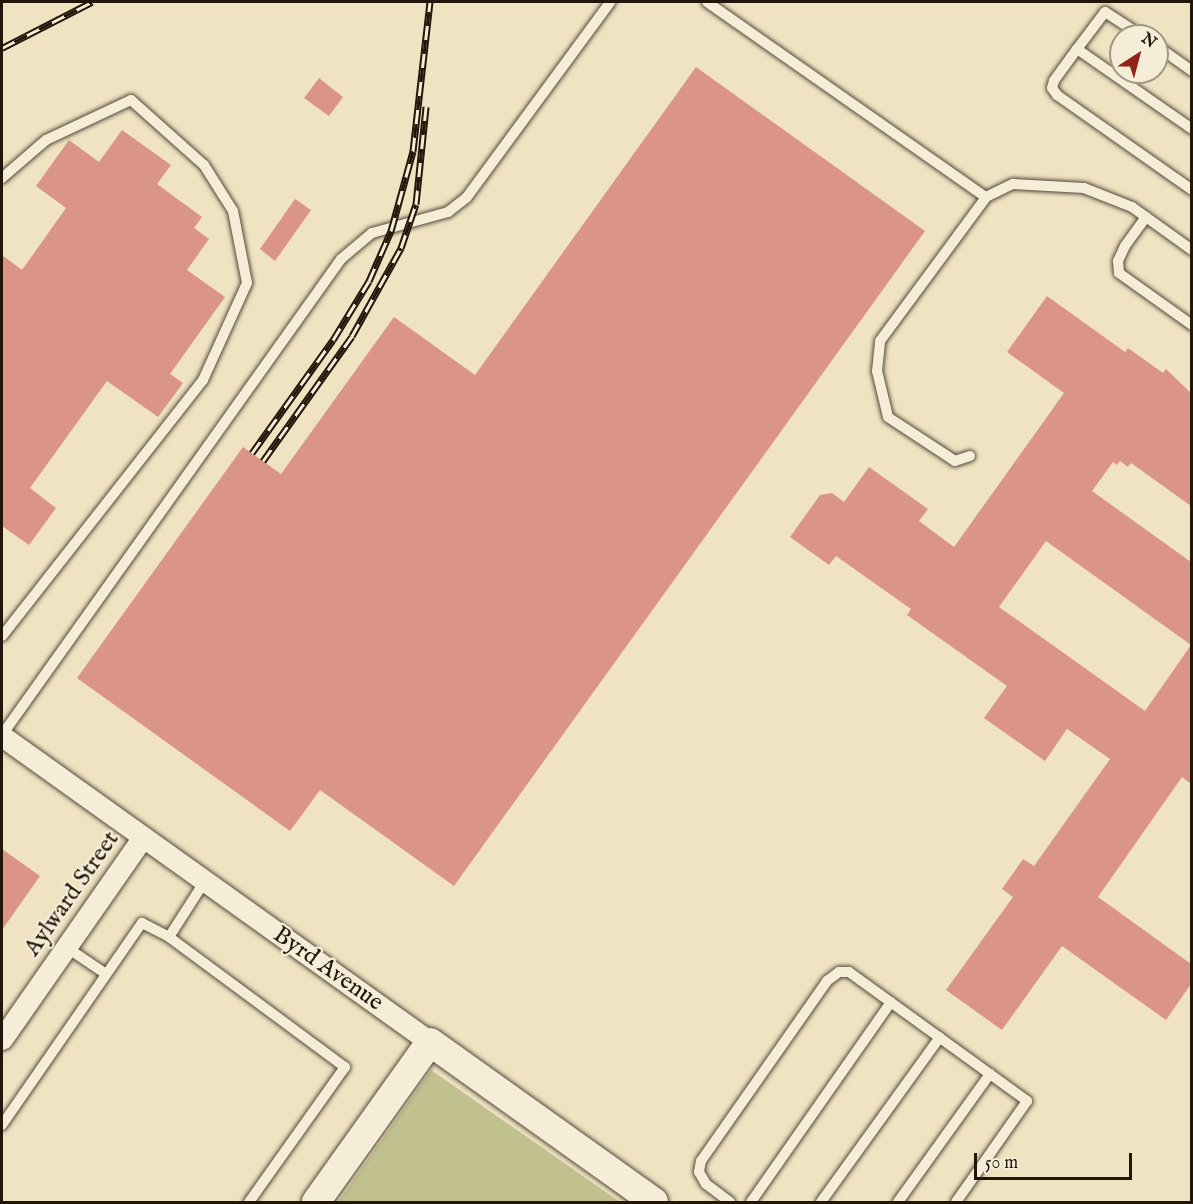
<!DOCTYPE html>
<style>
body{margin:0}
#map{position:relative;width:1193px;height:1204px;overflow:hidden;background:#efe3c2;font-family:"IM FELL English",serif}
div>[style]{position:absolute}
.green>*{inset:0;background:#c0c18f}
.building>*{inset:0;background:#db9586}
.roads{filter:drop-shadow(0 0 2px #554939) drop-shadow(0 0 2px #554939)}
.lane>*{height:10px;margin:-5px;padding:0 5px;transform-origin:5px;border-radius:5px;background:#f5edd7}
.street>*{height:21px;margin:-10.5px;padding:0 10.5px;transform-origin:10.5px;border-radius:10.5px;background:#f5edd7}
.secondary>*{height:28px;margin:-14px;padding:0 14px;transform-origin:14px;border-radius:14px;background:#f5edd7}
.rail>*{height:7px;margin-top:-3.5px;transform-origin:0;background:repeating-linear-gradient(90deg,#f5edd7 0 14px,#22160b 0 28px);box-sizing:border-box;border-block:2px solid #22160b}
span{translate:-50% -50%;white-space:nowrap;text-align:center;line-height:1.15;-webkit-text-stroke:4.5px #f5edd7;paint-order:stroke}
.street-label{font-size:24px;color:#22160b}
.frame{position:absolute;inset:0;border:3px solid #22160b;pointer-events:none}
.north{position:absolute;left:1109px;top:24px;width:60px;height:60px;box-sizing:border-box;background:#f5edd7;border:2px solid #a19785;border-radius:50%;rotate:36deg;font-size:16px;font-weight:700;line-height:24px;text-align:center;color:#22160b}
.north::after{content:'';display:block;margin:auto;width:21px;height:27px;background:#8f2418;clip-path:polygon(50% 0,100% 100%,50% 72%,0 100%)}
.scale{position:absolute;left:974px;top:1153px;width:158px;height:27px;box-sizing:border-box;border:3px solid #22160b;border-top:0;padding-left:8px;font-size:18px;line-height:21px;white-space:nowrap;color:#22160b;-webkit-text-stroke:4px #f5edd7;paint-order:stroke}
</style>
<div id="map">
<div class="green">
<i style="clip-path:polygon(431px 1070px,620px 1202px,338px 1202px)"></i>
</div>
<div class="building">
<i style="clip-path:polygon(696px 67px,925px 231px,454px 886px,320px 790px,290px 831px,77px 678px,243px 447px,281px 474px,394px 317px,475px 375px)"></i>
<i style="clip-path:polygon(319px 78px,343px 97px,329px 116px,304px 98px)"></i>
<i style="clip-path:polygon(122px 130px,171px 165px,157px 184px,202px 217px,194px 228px,209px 239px,187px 270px,225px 297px,170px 374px,183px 383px,158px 417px,107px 381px,30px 488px,56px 508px,29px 545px,2px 526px,2px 255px,22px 270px,66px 208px,36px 186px,69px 140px,99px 162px)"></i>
<i style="clip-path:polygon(295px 199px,311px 210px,275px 261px,260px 249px)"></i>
<i style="clip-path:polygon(1047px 296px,1125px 352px,1128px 348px,1163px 373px,1166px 369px,1191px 393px,1191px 506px,1131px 463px,1128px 467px,1120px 461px,1117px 465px,1113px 462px,1092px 491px,1191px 562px,1191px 645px,1046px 541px,999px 607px,1145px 711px,1191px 645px,1191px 784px,1182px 777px,1098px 897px,1191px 964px,1191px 984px,1166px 1020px,1062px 946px,1002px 1030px,946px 990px,1013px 897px,1002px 889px,1023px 859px,1034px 866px,1110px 759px,1067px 729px,1045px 761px,984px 718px,1007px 686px,907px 615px,911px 609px,836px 556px,829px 565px,790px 537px,820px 495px,832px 493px,844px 502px,869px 467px,928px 509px,919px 521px,954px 547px,1064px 393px,1007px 352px)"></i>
<i style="clip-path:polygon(2px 849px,40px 876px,2px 930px)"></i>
</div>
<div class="roads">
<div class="lane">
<i style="left:707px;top:2px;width:340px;rotate:35deg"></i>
<i style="left:1142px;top:36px;width:44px;rotate:-147deg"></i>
<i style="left:1105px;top:12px;width:46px;rotate:127.1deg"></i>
<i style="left:1077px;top:49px;width:140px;rotate:34.8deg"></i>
<i style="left:1157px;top:46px;width:43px;rotate:35.5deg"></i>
<i style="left:1077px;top:49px;width:39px;rotate:126deg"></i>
<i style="left:1054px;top:81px;width:7px;rotate:106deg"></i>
<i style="left:1052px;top:88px;width:9px;rotate:54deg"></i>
<i style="left:1057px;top:95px;width:165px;rotate:35.1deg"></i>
<i style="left:2px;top:178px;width:58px;rotate:-40.8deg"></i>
<i style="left:46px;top:140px;width:94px;rotate:-25.2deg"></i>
<i style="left:131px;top:100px;width:98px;rotate:41.7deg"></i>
<i style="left:204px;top:165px;width:54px;rotate:57.8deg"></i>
<i style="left:233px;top:211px;width:73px;rotate:79deg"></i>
<i style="left:247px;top:283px;width:107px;rotate:114.4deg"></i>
<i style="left:203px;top:380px;width:325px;rotate:128.1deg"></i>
<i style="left:1146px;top:217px;width:36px;rotate:126deg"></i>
<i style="left:1125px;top:246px;width:17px;rotate:115deg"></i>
<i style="left:1118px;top:261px;width:12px;rotate:85deg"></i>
<i style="left:1119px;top:273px;width:90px;rotate:35.5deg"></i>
<i style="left:970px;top:456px;width:16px;rotate:162deg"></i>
<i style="left:955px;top:461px;width:80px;rotate:-146.7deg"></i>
<i style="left:888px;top:417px;width:47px;rotate:-103.4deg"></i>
<i style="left:877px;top:371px;width:30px;rotate:-84deg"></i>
<i style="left:880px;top:341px;width:179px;rotate:-53.6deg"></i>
<i style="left:986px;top:197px;width:30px;rotate:-26deg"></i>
<i style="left:1013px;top:184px;width:71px;rotate:3.2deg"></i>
<i style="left:1084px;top:188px;width:52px;rotate:21.6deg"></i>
<i style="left:1132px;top:207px;width:74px;rotate:35.6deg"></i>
<i style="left:2px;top:735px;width:584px;rotate:-54.54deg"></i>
<i style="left:341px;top:259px;width:40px;rotate:-40deg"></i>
<i style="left:372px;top:233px;width:79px;rotate:-15.4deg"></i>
<i style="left:448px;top:212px;width:24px;rotate:-38deg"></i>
<i style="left:467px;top:197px;width:242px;rotate:-53.7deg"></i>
<i style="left:169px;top:937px;width:67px;rotate:-57.3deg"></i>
<i style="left:66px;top:947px;width:48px;rotate:34deg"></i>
<i style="left:2px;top:1125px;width:246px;rotate:-55.3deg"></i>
<i style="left:142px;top:923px;width:30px;rotate:27deg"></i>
<i style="left:169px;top:937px;width:219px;rotate:36.5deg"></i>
<i style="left:345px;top:1067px;width:166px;rotate:125.4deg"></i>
<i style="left:730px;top:1202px;width:30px;rotate:-143deg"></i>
<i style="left:706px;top:1184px;width:14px;rotate:-120deg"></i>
<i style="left:699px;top:1172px;width:11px;rotate:-80deg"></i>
<i style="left:701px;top:1161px;width:220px;rotate:-55deg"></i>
<i style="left:827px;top:981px;width:15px;rotate:-37deg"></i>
<i style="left:839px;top:972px;width:10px"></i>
<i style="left:849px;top:972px;width:220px;rotate:35.9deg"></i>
<i style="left:1027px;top:1101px;width:123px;rotate:125.1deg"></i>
<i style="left:751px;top:1202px;width:244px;rotate:-55deg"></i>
<i style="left:821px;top:1202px;width:203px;rotate:-54.2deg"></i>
<i style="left:898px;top:1202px;width:158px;rotate:-54.3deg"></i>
</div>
<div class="street">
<i style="left:2px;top:736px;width:526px;rotate:35.56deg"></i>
<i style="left:2px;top:1039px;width:246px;rotate:-55.1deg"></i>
</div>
<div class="secondary">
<i style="left:316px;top:1202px;width:196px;rotate:-54.5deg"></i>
<i style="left:430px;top:1042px;width:275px;rotate:35.5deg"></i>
</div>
</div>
<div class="rail">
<i style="left:2px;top:48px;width:101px;rotate:-27.1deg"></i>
<i style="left:252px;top:453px;width:139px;rotate:-54.4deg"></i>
<i style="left:333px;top:340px;width:69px;rotate:-58.6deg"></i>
<i style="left:369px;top:281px;width:55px;rotate:-66.3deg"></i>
<i style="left:391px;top:231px;width:83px;rotate:-74.6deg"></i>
<i style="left:413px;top:151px;width:150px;rotate:-83.5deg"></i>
<i style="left:263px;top:461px;width:153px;rotate:-54.5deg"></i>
<i style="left:352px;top:336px;width:101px;rotate:-60.9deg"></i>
<i style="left:401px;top:248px;width:46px;rotate:-71.2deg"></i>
<i style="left:416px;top:204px;width:98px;rotate:-84.1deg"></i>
</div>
<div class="street-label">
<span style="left:72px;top:894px;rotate:-55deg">Aylward Street</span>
<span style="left:328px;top:969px;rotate:35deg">Byrd Avenue</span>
</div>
<div class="frame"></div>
<div class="north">N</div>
<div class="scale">50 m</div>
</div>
